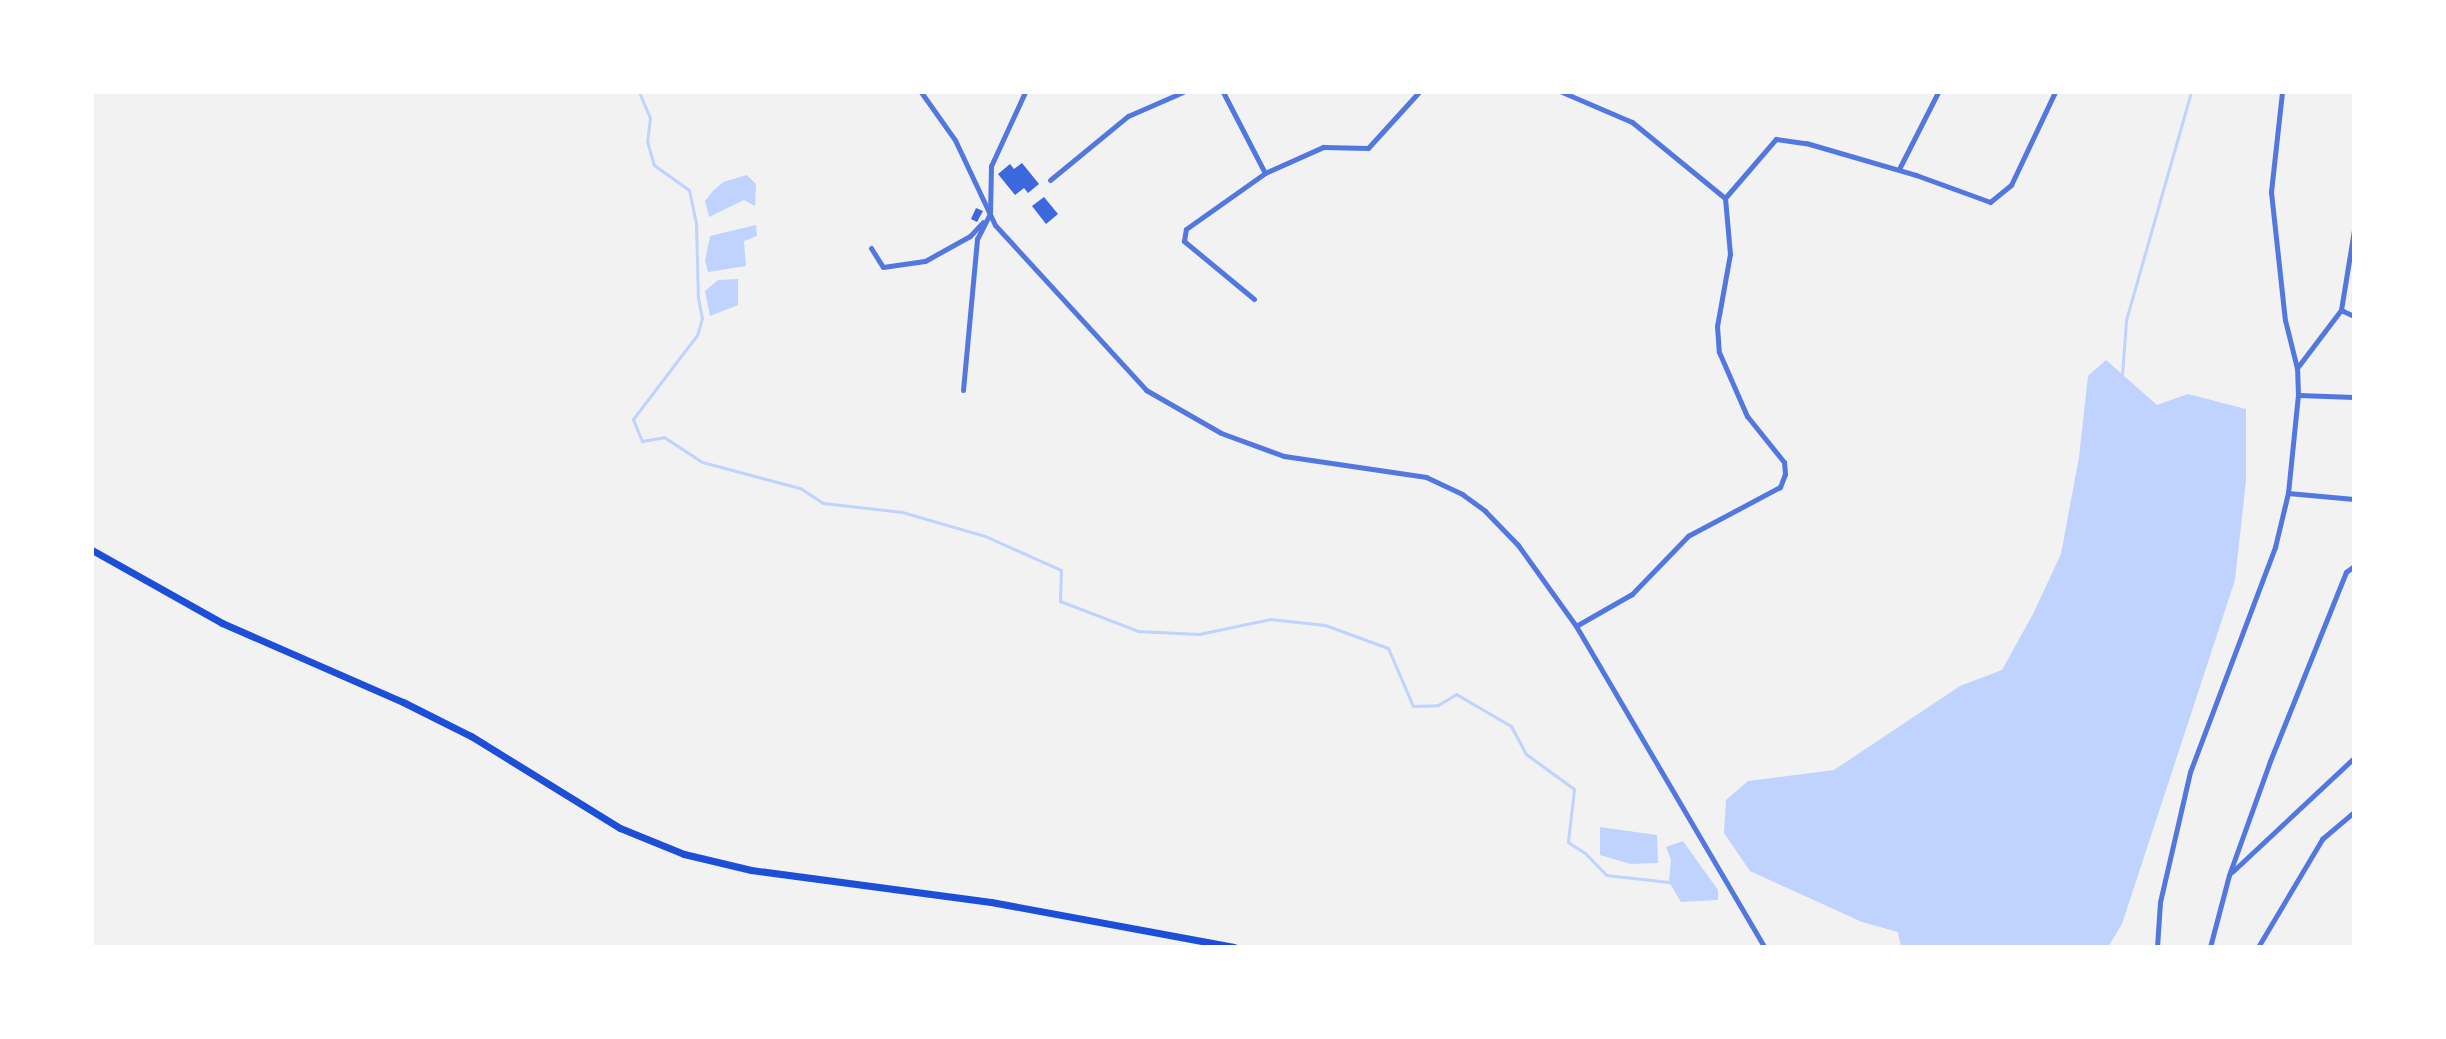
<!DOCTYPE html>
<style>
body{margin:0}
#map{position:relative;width:2446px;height:1039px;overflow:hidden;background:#f2f2f2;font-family:"Noto Sans",sans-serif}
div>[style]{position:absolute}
.water>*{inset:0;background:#bfd3fe}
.stream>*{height:3px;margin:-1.5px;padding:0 1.5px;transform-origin:1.5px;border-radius:1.5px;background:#bfd3fe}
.building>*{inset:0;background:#3d67dc}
.minor>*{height:5px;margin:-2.5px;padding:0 2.5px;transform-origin:2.5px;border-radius:2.5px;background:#5277de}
.secondary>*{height:7px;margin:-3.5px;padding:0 3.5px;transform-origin:3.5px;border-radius:3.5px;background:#1d4ed8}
span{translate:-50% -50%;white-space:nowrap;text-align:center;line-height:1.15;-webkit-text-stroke:7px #fff;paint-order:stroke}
.frame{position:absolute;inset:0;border:94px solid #fff;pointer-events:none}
</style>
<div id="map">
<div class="water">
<i style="clip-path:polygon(747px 175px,756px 184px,755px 206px,744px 200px,709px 217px,705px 201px,712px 192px,723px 182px)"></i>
<i style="clip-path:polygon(756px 225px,757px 236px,744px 241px,746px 266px,708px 272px,705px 261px,710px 236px)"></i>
<i style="clip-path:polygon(738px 279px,738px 305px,710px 316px,705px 291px,718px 280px)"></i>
<i style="clip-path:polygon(2106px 360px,2157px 405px,2188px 394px,2246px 409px,2246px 481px,2235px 580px,2122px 924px,2108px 947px,1901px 947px,1898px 932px,1862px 922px,1750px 871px,1724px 833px,1726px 800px,1748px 781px,1834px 770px,1960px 686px,2002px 670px,2033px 614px,2061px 554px,2079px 457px,2088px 376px)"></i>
<i style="clip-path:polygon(1600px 827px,1657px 835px,1658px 863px,1631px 864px,1600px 855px)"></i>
<i style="clip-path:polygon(1683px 841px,1718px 890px,1718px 900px,1681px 902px,1669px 882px,1671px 860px,1666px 847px)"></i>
</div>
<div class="stream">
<i style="left:639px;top:92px;width:28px;rotate:67deg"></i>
<i style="left:650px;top:118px;width:23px;rotate:97deg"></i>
<i style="left:647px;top:141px;width:25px;rotate:74deg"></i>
<i style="left:654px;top:165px;width:43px;rotate:35.5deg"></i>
<i style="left:689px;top:190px;width:35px;rotate:78deg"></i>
<i style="left:696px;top:224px;width:74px;rotate:88.5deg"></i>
<i style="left:698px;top:298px;width:20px;rotate:79deg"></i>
<i style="left:702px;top:318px;width:18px;rotate:106deg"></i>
<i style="left:697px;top:335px;width:106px;rotate:127.3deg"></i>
<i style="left:633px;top:419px;width:24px;rotate:68deg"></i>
<i style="left:642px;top:441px;width:22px;rotate:-10deg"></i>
<i style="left:664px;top:437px;width:45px;rotate:33.3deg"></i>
<i style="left:702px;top:462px;width:101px;rotate:14.9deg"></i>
<i style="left:800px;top:488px;width:27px;rotate:33deg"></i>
<i style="left:823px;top:503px;width:80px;rotate:6.5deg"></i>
<i style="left:902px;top:512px;width:86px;rotate:16.1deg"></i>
<i style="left:985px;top:536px;width:83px;rotate:24.1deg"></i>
<i style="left:1061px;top:570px;width:31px;rotate:92deg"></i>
<i style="left:1060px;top:601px;width:84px;rotate:21deg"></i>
<i style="left:1138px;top:631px;width:61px;rotate:2.8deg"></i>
<i style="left:1199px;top:634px;width:73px;rotate:-11.9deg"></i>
<i style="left:1270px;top:619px;width:55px;rotate:6.2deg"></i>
<i style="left:1325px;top:625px;width:67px;rotate:20.1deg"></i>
<i style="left:1388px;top:648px;width:63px;rotate:66.7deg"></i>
<i style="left:1413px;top:706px;width:25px;rotate:-2deg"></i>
<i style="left:1438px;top:705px;width:21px;rotate:-31deg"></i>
<i style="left:1456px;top:694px;width:64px;rotate:30.2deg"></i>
<i style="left:1511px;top:726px;width:32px;rotate:62deg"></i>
<i style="left:1526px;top:754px;width:59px;rotate:36.1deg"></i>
<i style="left:1574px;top:789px;width:53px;rotate:96.5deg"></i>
<i style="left:1568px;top:842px;width:20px;rotate:33deg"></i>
<i style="left:1585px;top:853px;width:30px;rotate:46deg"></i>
<i style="left:1606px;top:875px;width:63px;rotate:6.3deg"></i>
<i style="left:2122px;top:375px;width:55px;rotate:-85.8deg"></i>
<i style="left:2126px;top:320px;width:237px;rotate:-74.1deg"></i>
</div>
<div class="building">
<i style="clip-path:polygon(1022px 163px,1039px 184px,1028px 193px,1024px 188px,1015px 195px,998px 174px,1010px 164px,1014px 169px)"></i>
<i style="clip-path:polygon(1044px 197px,1058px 214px,1046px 224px,1032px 206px)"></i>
<i style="clip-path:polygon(976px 208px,983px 211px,977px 222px,971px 219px)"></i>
</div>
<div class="minor">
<i style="left:921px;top:92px;width:59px;rotate:54.7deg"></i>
<i style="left:955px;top:140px;width:94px;rotate:64.8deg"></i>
<i style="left:995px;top:225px;width:224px;rotate:47.5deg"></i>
<i style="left:1146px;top:390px;width:86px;rotate:29.8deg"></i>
<i style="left:1221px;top:433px;width:67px;rotate:20.1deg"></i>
<i style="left:1284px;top:456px;width:144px;rotate:8.4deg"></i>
<i style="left:1426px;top:477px;width:40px;rotate:25deg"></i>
<i style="left:1462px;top:494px;width:29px;rotate:36deg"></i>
<i style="left:1485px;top:511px;width:47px;rotate:45.9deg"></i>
<i style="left:1518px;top:545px;width:100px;rotate:54.4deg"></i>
<i style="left:1576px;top:626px;width:372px;rotate:59.6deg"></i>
<i style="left:1223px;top:92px;width:91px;rotate:62.6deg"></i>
<i style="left:1562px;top:92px;width:76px;rotate:23.2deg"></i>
<i style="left:1632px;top:122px;width:120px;rotate:39.3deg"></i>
<i style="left:1725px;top:198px;width:56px;rotate:84.9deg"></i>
<i style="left:1730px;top:254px;width:73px;rotate:100.2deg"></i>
<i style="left:1717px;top:326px;width:26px;rotate:86deg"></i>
<i style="left:1719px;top:352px;width:70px;rotate:66.4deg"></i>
<i style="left:1747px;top:416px;width:59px;rotate:51.2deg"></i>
<i style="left:1784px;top:462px;width:12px;rotate:85deg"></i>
<i style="left:1785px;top:474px;width:14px;rotate:111deg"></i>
<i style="left:1780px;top:487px;width:104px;rotate:152deg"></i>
<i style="left:1688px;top:536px;width:81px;rotate:134deg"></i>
<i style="left:1632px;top:594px;width:64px;rotate:150.3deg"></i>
<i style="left:2282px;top:92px;width:101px;rotate:96.3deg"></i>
<i style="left:2271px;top:192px;width:129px;rotate:83.8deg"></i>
<i style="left:2285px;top:320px;width:49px;rotate:76deg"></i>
<i style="left:1899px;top:169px;width:86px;rotate:-63.1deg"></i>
<i style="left:1050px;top:180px;width:101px;rotate:-39.4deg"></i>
<i style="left:1128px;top:116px;width:60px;rotate:-23.6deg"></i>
<i style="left:1725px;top:198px;width:78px;rotate:-49.2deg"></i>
<i style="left:1776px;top:139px;width:30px;rotate:8deg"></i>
<i style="left:1806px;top:143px;width:115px;rotate:16.2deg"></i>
<i style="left:1916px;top:175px;width:79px;rotate:20deg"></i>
<i style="left:1990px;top:202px;width:27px;rotate:-39deg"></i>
<i style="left:2011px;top:185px;width:103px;rotate:-64.7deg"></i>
<i style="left:871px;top:248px;width:22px;rotate:58deg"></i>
<i style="left:883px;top:267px;width:42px;rotate:-8.1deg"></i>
<i style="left:925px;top:261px;width:51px;rotate:-29.1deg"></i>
<i style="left:970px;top:236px;width:19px;rotate:-47deg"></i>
<i style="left:1254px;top:299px;width:91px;rotate:-140.4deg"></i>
<i style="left:1184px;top:241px;width:12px;rotate:-81deg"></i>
<i style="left:1186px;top:229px;width:97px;rotate:-35.3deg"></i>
<i style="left:1265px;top:173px;width:64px;rotate:-24.1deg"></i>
<i style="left:1323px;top:147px;width:45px;rotate:1.3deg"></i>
<i style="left:1368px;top:148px;width:76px;rotate:-47.7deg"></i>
<i style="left:2341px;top:310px;width:81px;rotate:-80.8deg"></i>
<i style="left:963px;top:390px;width:152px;rotate:-84.7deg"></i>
<i style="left:977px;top:239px;width:28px;rotate:-63deg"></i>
<i style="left:990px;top:214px;width:48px;rotate:-88.8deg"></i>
<i style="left:991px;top:166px;width:81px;rotate:-65.3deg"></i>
<i style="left:2298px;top:395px;width:56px;rotate:2deg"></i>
<i style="left:2288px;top:493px;width:66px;rotate:5.2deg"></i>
<i style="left:2232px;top:872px;width:167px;rotate:-43.1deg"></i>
<i style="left:2157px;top:947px;width:45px;rotate:-86.2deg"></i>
<i style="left:2160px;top:902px;width:133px;rotate:-77deg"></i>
<i style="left:2190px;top:772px;width:241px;rotate:-69.3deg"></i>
<i style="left:2275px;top:547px;width:56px;rotate:-76.5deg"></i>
<i style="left:2288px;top:493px;width:99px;rotate:-84.2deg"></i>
<i style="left:2298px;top:395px;width:27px;rotate:-92deg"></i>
<i style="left:2297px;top:368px;width:73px;rotate:-52.8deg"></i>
<i style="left:2341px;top:310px;width:14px;rotate:25deg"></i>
<i style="left:2210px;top:947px;width:74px;rotate:-75.2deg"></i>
<i style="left:2229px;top:875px;width:121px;rotate:-70.2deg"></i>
<i style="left:2270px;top:761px;width:204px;rotate:-68.1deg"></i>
<i style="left:2346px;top:572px;width:10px;rotate:-37deg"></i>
<i style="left:2258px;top:947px;width:126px;rotate:-59.3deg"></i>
<i style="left:2322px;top:839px;width:42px;rotate:-40.2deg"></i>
</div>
<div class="secondary">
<i style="left:92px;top:550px;width:149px;rotate:29.3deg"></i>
<i style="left:222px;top:623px;width:197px;rotate:23.6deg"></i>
<i style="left:403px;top:702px;width:76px;rotate:26.6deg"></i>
<i style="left:471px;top:736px;width:175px;rotate:31.7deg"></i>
<i style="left:620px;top:828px;width:69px;rotate:22.1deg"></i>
<i style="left:684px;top:854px;width:69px;rotate:13.4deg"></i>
<i style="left:751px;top:870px;width:242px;rotate:7.6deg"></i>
<i style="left:991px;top:902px;width:247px;rotate:10.5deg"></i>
</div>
<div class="frame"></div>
</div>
